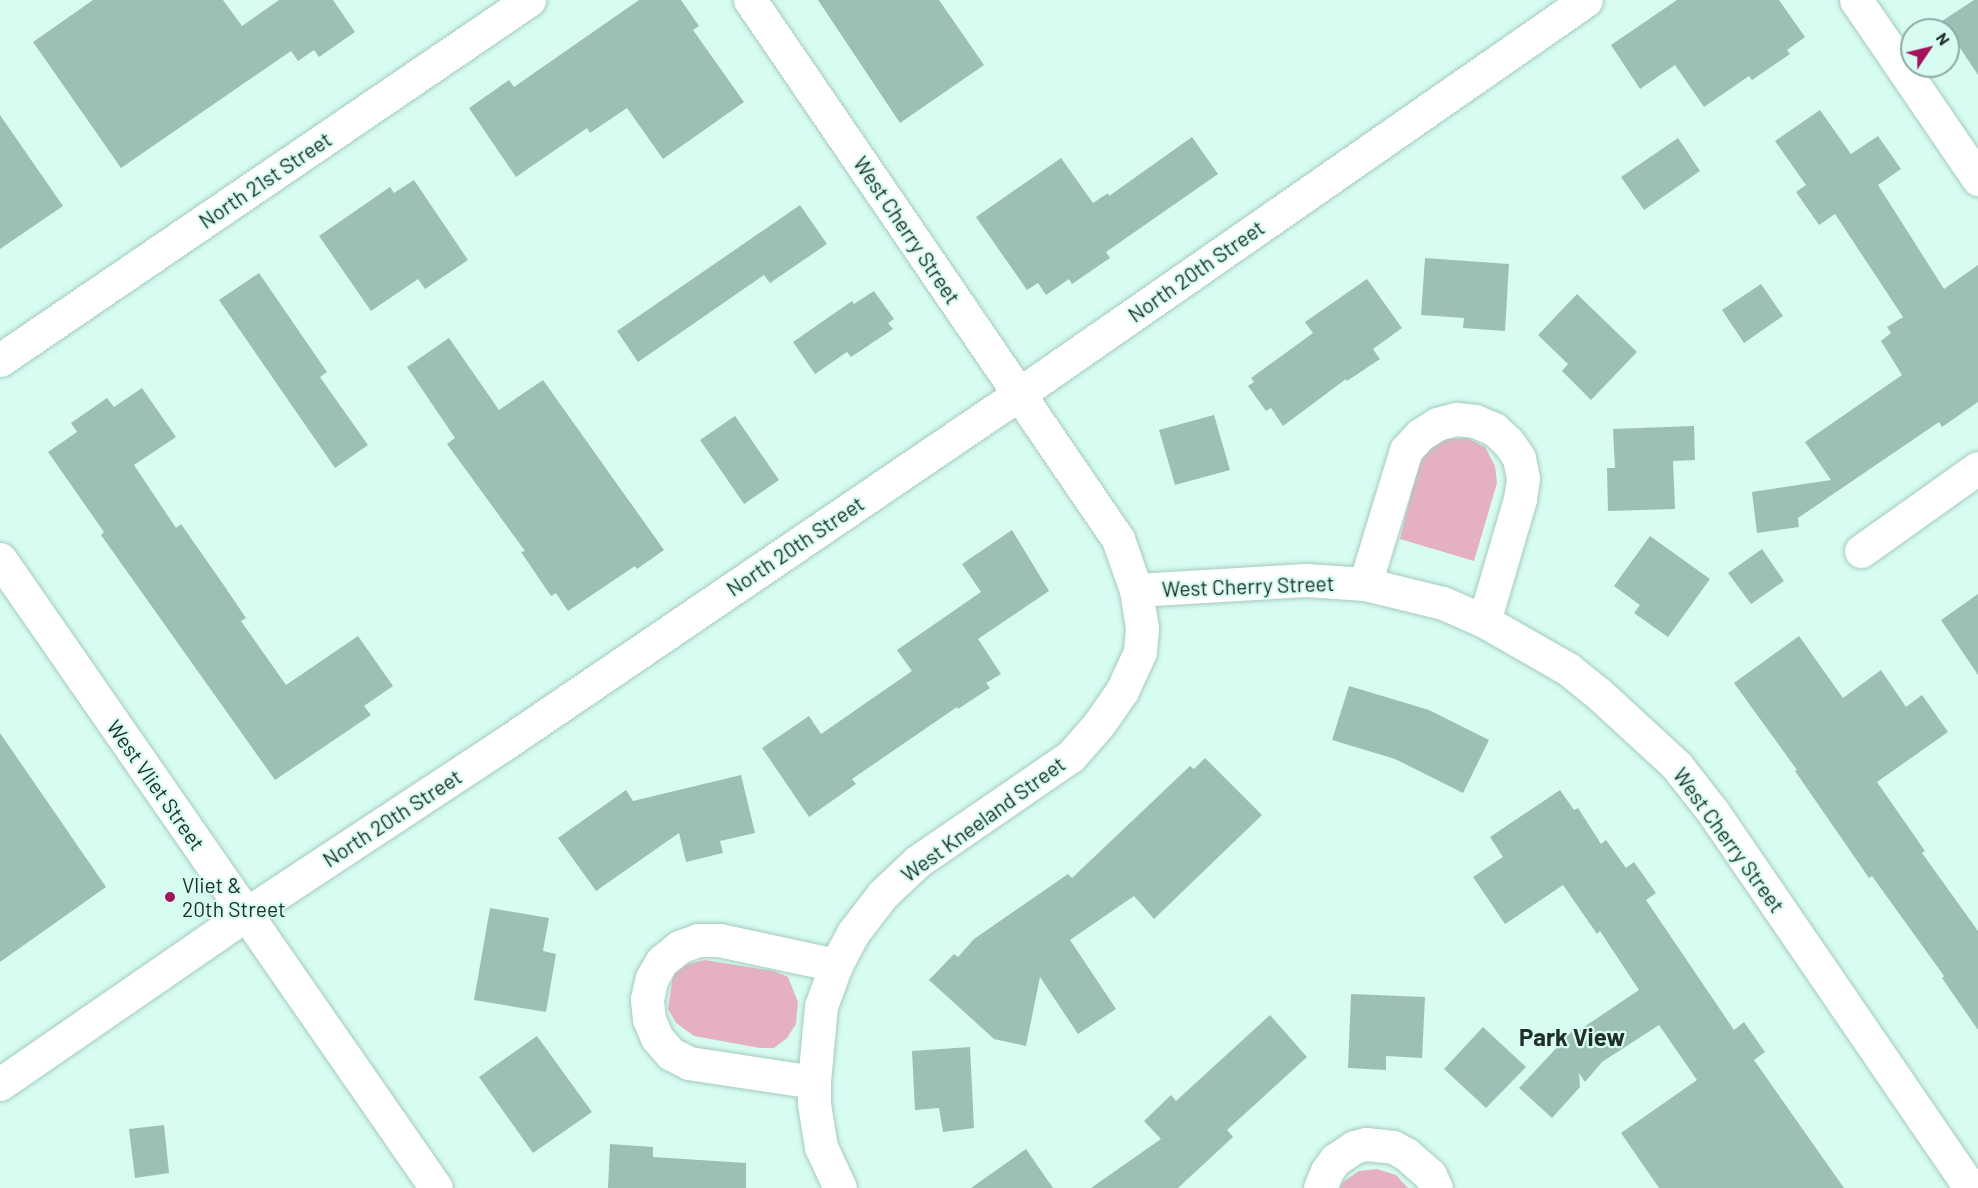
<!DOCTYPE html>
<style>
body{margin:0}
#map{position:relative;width:1978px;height:1188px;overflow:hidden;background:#d7fcf2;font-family:Barlow,sans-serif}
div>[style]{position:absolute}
.green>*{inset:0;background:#e5b1c1}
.building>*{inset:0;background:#9cc0b6}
.roads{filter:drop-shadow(0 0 2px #a5cac0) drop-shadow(0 0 2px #a5cac0)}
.minor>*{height:33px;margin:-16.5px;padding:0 16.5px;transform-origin:16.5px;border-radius:16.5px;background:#fff}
.major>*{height:33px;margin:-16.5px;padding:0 16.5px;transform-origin:16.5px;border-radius:16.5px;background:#fff}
.dots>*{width:16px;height:16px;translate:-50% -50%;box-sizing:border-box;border:3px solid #d7fcf2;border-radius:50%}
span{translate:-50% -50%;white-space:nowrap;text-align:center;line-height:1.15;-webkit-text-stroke:4.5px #d7fcf2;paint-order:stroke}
.street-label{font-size:21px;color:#212f2c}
.poi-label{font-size:21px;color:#212f2c}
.left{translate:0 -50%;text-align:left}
.quarter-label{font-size:24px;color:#212f2c;font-weight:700}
.north{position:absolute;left:1900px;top:18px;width:60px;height:60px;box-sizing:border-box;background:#d7fcf2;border:2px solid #8eaaa3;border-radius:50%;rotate:55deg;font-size:16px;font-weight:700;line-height:24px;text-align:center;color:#212f2c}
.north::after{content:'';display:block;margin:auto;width:21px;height:27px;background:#a2155b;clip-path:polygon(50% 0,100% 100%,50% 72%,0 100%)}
</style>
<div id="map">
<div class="green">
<i style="clip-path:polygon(1467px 438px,1485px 447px,1495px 466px,1497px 483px,1474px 561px,1400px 539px,1418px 465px,1430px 448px,1447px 439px)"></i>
<i style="clip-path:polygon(705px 960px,774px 971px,788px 977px,798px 1002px,796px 1024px,787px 1038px,774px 1048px,760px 1048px,694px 1036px,676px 1023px,668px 1009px,673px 975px,688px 964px)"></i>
<i style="clip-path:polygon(1377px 1169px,1396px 1175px,1408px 1188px,1340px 1188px,1343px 1182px,1359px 1171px)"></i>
</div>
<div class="building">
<i style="clip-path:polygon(93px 0,223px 0,242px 26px,279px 0,333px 0,355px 32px,319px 57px,314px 50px,298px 61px,291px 51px,121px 168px,33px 42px)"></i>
<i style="clip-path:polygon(639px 0,681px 0,699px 26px,693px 30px,744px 102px,663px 159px,627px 108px,590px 133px,587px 128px,516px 177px,469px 108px,509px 80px,514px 87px)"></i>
<i style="clip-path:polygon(818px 0,939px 0,984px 65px,900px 123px)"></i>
<i style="clip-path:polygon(1677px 0,1779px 0,1805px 37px,1787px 50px,1790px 54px,1752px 80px,1749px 76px,1704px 107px,1675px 65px,1640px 89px,1611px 45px)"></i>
<i style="clip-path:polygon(1974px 0,1978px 0,1978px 75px,1942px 21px)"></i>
<i style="clip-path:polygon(1820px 110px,1851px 154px,1878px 136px,1901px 169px,1878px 185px,1944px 289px,1978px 265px,1978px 402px,1942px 427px,1939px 422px,1798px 518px,1799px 527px,1757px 533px,1752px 492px,1831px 480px,1805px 442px,1902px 375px,1881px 341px,1891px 333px,1887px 327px,1903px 317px,1835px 214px,1819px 225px,1796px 192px,1806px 185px,1775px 141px)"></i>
<i style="clip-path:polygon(0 115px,63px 206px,0 249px)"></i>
<i style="clip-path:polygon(1192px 137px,1218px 174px,1106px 252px,1110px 258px,1072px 284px,1069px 279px,1046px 295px,1038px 283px,1027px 290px,976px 217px,1061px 158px,1093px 203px,1108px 193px,1109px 196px)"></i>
<i style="clip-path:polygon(1678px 138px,1700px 171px,1644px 210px,1621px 177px)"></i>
<i style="clip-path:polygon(414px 180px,468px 260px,425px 289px,418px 279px,371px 311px,319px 236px,390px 187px,394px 193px)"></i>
<i style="clip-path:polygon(800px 205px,827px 244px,770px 283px,764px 275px,638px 362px,617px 331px)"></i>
<i style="clip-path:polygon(1425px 258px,1509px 264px,1505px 331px,1463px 328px,1464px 318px,1421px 315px)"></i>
<i style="clip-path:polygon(259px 273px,327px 372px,320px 377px,368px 445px,335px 468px,219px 300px)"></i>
<i style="clip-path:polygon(1367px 279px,1402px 328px,1373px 349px,1380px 359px,1347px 381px,1346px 379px,1283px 426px,1271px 408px,1266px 411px,1248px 386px,1254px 382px,1251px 378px,1313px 333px,1305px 322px)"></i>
<i style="clip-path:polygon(1761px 284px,1783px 316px,1744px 343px,1722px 310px)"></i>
<i style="clip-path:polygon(874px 291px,894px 319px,888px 323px,893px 329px,851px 357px,847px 352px,815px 374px,793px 342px,852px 301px,854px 304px)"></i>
<i style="clip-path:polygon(1577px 294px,1637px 352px,1591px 400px,1562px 371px,1568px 364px,1538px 335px)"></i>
<i style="clip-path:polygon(449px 338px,499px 410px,543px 380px,664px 550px,637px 569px,635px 566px,568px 611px,556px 593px,551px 596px,521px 552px,525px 551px,447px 444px,455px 438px,407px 367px)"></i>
<i style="clip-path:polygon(142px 388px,176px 437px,134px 465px,176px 528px,181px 524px,223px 584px,246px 618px,241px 621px,286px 685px,358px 636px,393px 686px,364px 706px,371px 715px,275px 780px,101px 535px,104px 532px,48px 452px,77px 432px,71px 423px,107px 398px,114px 407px)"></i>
<i style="clip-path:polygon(1214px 415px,1230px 470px,1175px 485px,1159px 430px)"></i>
<i style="clip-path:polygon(735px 416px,779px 480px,744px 504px,700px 440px)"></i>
<i style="clip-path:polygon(1694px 426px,1695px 460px,1673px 461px,1675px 509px,1608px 511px,1607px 468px,1615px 468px,1613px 429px)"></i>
<i style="clip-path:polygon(1012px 530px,1049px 591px,978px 639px,1001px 674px,986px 683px,990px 688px,958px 709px,957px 707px,852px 779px,856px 784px,809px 817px,762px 748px,809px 716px,821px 734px,912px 671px,897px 650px,981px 592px,962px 564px)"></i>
<i style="clip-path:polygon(1650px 536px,1710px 579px,1668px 637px,1634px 613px,1640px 605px,1614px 586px)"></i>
<i style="clip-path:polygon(1762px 549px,1784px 581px,1751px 604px,1728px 573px)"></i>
<i style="clip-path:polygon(1978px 594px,1978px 675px,1941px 620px)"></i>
<i style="clip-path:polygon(1799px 636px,1843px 698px,1881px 670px,1906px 707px,1922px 695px,1948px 732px,1877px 782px,1925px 851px,1922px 853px,1978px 931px,1978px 1030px,1942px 978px,1944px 976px,1872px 876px,1869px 878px,1795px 771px,1797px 770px,1734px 683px)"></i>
<i style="clip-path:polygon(1349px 686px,1429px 710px,1489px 740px,1463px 793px,1395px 759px,1332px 740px)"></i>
<i style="clip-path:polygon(0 733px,106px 887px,0 962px)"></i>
<i style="clip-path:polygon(1205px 758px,1262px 815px,1154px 919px,1134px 896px,1070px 940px,1116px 1009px,1078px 1034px,1040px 977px,1026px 1046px,994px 1039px,929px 980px,954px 954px,958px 957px,974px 939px,1068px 874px,1072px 878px,1190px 766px,1194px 769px)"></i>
<i style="clip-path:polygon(741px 775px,755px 833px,720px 841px,723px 853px,686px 862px,679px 833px,596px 891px,558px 838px,626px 790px,633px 801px)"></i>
<i style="clip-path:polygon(1560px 790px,1574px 810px,1578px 808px,1601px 844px,1606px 840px,1626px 868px,1634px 862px,1656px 893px,1646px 900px,1734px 1030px,1744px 1022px,1765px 1052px,1754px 1060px,1844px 1188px,1659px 1188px,1621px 1133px,1697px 1080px,1659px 1025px,1602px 1062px,1585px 1082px,1579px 1073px,1580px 1087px,1552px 1118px,1519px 1088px,1574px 1029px,1575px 1033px,1639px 990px,1600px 931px,1597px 934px,1563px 885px,1505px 924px,1473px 877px,1503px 857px,1490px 837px)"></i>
<i style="clip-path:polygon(490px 908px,549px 918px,543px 951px,556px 954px,546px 1012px,474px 1000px)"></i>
<i style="clip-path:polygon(1351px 994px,1425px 997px,1422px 1058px,1386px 1056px,1386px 1070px,1348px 1068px)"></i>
<i style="clip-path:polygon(1270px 1015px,1307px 1057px,1227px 1130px,1233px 1137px,1178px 1188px,1091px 1188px,1161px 1139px,1144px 1121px,1171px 1095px,1176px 1101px)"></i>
<i style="clip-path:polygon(1483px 1027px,1526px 1067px,1486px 1108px,1444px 1069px)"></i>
<i style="clip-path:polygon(537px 1036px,592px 1112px,533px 1153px,479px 1077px)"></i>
<i style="clip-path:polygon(970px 1047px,974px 1128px,943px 1132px,939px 1108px,915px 1110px,912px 1051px)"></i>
<i style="clip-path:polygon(164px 1125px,169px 1173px,135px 1178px,129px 1129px)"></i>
<i style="clip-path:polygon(610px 1144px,653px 1147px,653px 1157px,746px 1163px,746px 1188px,608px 1188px)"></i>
<i style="clip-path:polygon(1026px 1149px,1053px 1188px,971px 1188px)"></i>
</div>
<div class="roads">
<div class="minor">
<i style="left:750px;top:0;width:653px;rotate:55.68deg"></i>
<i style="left:1118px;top:539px;width:54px;rotate:70.6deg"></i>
<i style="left:1136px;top:590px;width:38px;rotate:81deg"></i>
<i style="left:1142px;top:628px;width:24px;rotate:95deg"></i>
<i style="left:1140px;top:652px;width:43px;rotate:114.8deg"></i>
<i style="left:1122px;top:691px;width:40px;rotate:124.9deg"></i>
<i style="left:1099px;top:724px;width:43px;rotate:131.2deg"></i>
<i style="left:1071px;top:756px;width:187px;rotate:145.5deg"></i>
<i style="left:917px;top:862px;width:47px;rotate:136.7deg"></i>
<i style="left:883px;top:894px;width:49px;rotate:127.6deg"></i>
<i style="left:853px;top:933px;width:36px;rotate:118deg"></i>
<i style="left:836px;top:965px;width:44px;rotate:110.1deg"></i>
<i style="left:821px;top:1006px;width:76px;rotate:95.3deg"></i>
<i style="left:814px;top:1082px;width:22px;rotate:90deg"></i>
<i style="left:814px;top:1104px;width:44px;rotate:80.8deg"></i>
<i style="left:821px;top:1147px;width:45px;rotate:65.1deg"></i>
<i style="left:1856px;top:0;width:217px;rotate:55.7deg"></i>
<i style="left:0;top:360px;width:640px;rotate:-34.24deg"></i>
<i style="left:1861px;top:551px;width:143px;rotate:-35.4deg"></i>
<i style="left:0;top:559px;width:765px;rotate:55.27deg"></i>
<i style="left:1365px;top:584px;width:140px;rotate:-73deg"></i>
<i style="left:1406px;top:450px;width:21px;rotate:-47deg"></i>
<i style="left:1420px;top:435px;width:20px;rotate:-33deg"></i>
<i style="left:1437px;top:424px;width:20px;rotate:-15deg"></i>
<i style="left:1456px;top:419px;width:19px;rotate:6deg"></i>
<i style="left:1475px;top:421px;width:21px;rotate:23deg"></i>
<i style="left:1494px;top:429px;width:19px;rotate:43deg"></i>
<i style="left:1508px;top:442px;width:19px;rotate:55deg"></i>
<i style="left:1519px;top:458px;width:20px;rotate:79deg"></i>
<i style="left:1523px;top:478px;width:21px;rotate:98deg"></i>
<i style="left:1520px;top:499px;width:127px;rotate:106.4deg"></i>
<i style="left:1136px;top:590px;width:170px;rotate:-3.4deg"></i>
<i style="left:1306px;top:580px;width:59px;rotate:3.9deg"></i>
<i style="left:1365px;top:584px;width:80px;rotate:13.7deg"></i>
<i style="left:1443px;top:603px;width:45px;rotate:23.7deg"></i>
<i style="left:1484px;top:621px;width:97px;rotate:29.7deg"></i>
<i style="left:1568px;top:669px;width:38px;rotate:39deg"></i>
<i style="left:1598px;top:693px;width:108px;rotate:42.7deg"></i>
<i style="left:1677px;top:766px;width:58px;rotate:52deg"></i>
<i style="left:1713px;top:812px;width:455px;rotate:55.6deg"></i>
<i style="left:814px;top:1082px;width:126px;rotate:-171.4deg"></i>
<i style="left:689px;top:1063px;width:20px;rotate:-153deg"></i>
<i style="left:671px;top:1054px;width:21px;rotate:-131deg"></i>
<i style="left:657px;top:1038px;width:21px;rotate:-113deg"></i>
<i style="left:649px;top:1019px;width:20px;rotate:-96deg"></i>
<i style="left:647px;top:999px;width:22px;rotate:-77deg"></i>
<i style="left:652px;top:978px;width:20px;rotate:-60deg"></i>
<i style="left:662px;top:961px;width:22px;rotate:-39deg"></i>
<i style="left:679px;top:947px;width:20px;rotate:-20deg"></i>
<i style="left:698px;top:940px;width:21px"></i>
<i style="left:719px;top:940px;width:120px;rotate:12.1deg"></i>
<i style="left:1320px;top:1188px;width:18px;rotate:-68deg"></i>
<i style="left:1327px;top:1171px;width:14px;rotate:-54deg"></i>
<i style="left:1335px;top:1160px;width:23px;rotate:-34deg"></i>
<i style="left:1354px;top:1147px;width:12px;rotate:-14deg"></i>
<i style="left:1366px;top:1144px;width:27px;rotate:6deg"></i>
<i style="left:1393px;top:1147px;width:15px;rotate:28deg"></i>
<i style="left:1406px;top:1154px;width:32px;rotate:41deg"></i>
<i style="left:1430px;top:1175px;width:14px;rotate:65deg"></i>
</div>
<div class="major">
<i style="left:0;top:1084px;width:299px;rotate:-34.6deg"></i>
<i style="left:246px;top:914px;width:309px;rotate:-33.4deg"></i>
<i style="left:504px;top:744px;width:623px;rotate:-34.2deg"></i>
<i style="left:1019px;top:394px;width:690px;rotate:-34.79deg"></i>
</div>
</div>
<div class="dots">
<i style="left:170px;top:897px;background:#a2155b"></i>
</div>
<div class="street-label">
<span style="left:265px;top:180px;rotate:-34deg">North 21st Street</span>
<span style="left:907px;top:230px;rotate:56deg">West Cherry Street</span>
<span style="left:1196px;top:271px;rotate:-35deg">North 20th Street</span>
<span style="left:795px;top:546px;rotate:-34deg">North 20th Street</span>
<span style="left:1248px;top:586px;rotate:-2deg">West Cherry Street</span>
<span style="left:156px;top:785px;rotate:55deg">West Vliet Street</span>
<span style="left:392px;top:818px;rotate:-33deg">North 20th Street</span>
<span style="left:983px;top:819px;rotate:-36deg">West Kneeland Street</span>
<span style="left:1729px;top:840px;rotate:54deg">West Cherry Street</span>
</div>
<div class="poi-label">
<span class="left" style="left:182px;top:897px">Vliet &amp;<br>20th Street</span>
</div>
<div class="quarter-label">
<span style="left:1572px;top:1037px">Park View</span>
</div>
<div class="north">N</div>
</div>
